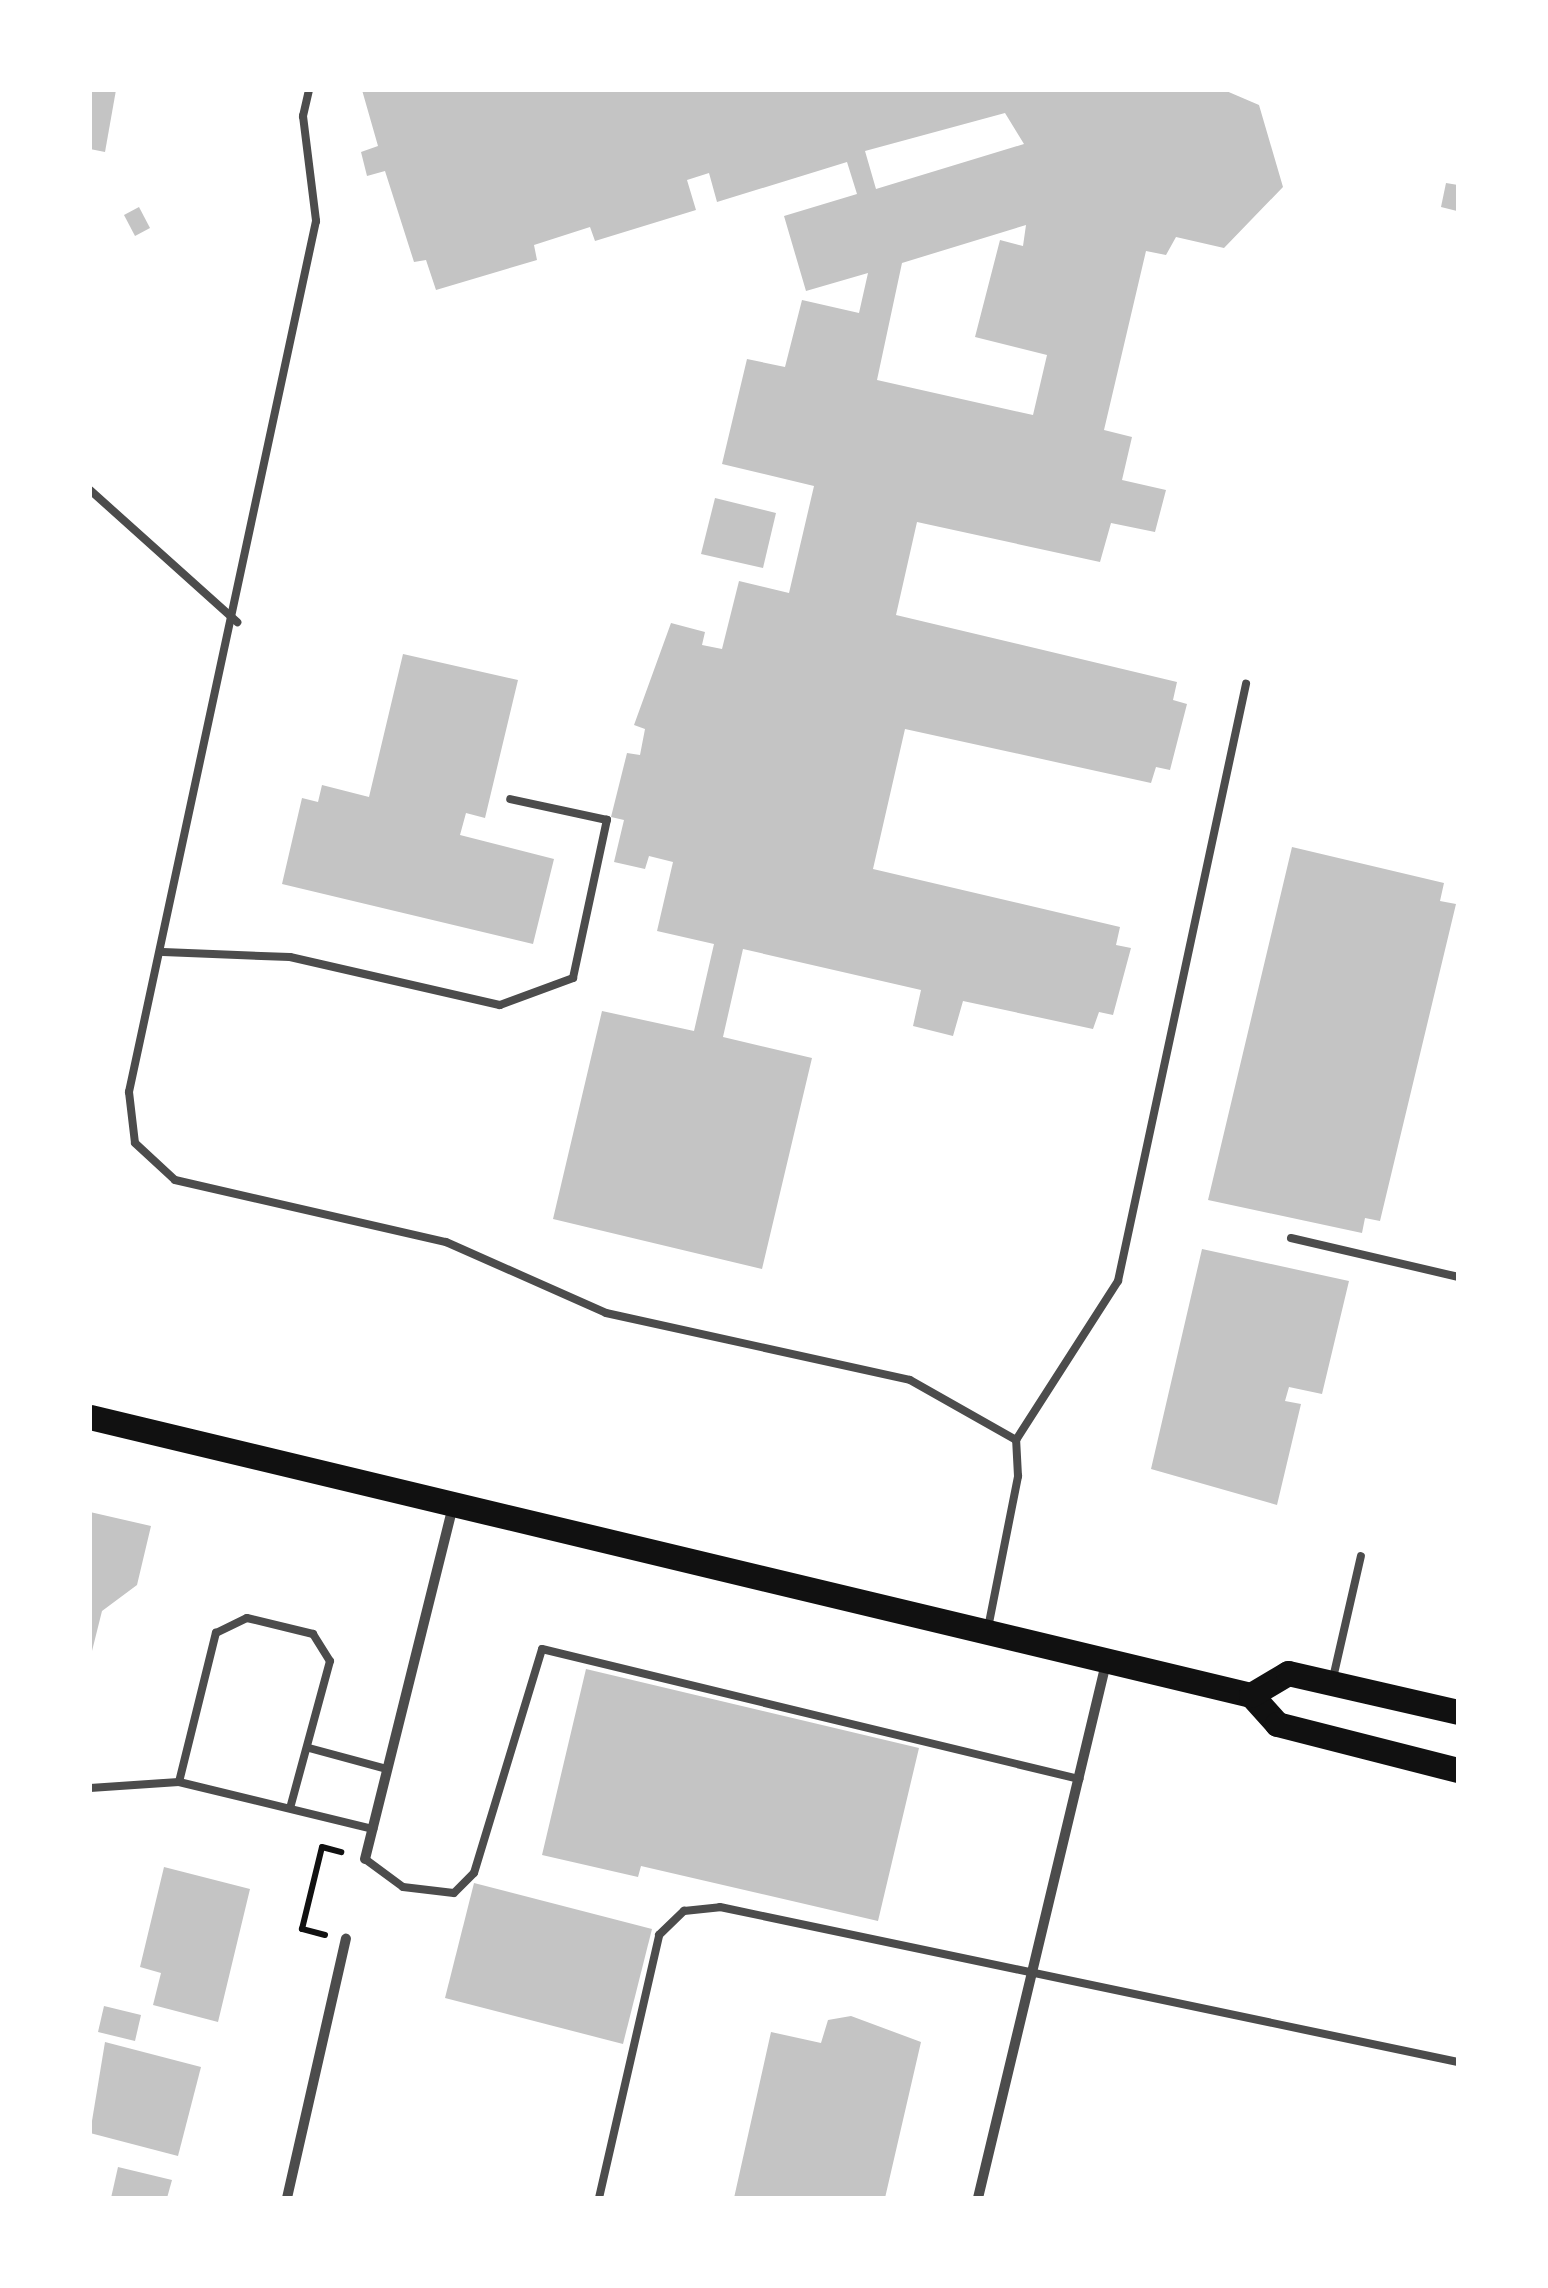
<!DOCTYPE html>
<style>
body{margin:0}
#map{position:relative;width:1548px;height:2288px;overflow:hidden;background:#fff;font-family:Bitter,serif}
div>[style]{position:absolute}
.building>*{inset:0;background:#c4c4c4}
.path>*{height:6px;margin:-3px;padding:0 3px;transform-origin:3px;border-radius:3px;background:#111}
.service>*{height:8px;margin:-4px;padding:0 4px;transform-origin:4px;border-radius:4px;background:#4c4c4c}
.minor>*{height:10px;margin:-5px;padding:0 5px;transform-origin:5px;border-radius:5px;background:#4c4c4c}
.primary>*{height:25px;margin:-12.5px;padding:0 12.5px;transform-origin:12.5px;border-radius:12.5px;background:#111}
span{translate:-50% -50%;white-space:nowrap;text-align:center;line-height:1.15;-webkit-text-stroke:10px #fff;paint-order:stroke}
.frame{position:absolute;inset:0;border:92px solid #fff;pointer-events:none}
</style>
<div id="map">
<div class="building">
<i style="clip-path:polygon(90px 90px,116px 90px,105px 152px,90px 149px)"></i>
<i style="clip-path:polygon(evenodd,362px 90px,1224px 90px,1259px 105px,1283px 187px,1224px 248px,1176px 237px,1166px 255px,1146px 251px,1104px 430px,1132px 437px,1122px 480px,1166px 490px,1155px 532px,1111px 523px,1100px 562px,917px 522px,896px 615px,1177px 682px,1173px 700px,1187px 704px,1170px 770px,1156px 767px,1151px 783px,905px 729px,873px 869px,1120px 927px,1116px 945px,1131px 948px,1113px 1015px,1099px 1012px,1093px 1029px,963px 1001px,953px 1036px,913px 1026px,921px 990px,743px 949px,723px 1037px,812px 1058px,762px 1269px,553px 1219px,602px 1011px,694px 1031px,714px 944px,657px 931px,673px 862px,649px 856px,645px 869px,614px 862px,624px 820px,611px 817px,627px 753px,640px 755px,645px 729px,634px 725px,671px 623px,705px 632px,702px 645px,722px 649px,739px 581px,789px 593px,814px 486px,722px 464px,747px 359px,785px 367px,802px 300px,859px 313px,868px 273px,806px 291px,784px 216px,857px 194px,847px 162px,717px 202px,709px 173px,687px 180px,696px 210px,595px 241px,590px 227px,534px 245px,537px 260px,436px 290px,426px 260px,414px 262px,385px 171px,367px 176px,361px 152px,378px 146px,362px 90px,1005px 113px,1024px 144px,876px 189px,865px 151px,1005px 113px,362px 90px,1026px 225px,1023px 246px,1000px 240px,975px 337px,1047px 355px,1033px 415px,877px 380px,902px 263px,1026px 225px)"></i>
<i style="clip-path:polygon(1446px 183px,1458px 185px,1457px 211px,1441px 207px)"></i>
<i style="clip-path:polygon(139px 207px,150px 228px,135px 236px,124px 215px)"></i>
<i style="clip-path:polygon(715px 498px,776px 513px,763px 568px,701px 554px)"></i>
<i style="clip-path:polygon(403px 654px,518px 680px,485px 818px,466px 813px,460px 835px,554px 859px,533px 944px,282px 884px,302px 798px,318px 802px,322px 785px,369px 797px)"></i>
<i style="clip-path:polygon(1292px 847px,1444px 883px,1440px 901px,1456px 904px,1380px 1221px,1365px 1218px,1362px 1233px,1208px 1200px)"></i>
<i style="clip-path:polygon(1202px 1249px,1349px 1281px,1322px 1394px,1289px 1387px,1285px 1401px,1301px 1404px,1277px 1505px,1151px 1469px)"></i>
<i style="clip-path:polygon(90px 1512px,151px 1526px,137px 1585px,102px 1611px,91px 1655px)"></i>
<i style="clip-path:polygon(586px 1669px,919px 1748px,878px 1921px,641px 1866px,638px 1877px,542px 1855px)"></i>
<i style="clip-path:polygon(164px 1867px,250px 1889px,218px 2022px,153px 2005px,161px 1973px,140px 1967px)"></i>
<i style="clip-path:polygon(474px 1883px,652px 1929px,623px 2044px,445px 1998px)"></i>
<i style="clip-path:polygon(104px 2006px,141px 2015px,135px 2041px,98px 2032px)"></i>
<i style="clip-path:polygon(851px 2016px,921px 2042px,885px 2198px,734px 2198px,771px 2032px,821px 2043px,828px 2020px)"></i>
<i style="clip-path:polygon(105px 2042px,201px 2067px,178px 2156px,90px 2133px)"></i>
<i style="clip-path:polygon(118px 2167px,172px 2180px,167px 2198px,111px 2198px)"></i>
</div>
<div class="path">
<i style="left:325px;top:1935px;width:24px;rotate:-165deg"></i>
<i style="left:302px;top:1929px;width:84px;rotate:-76.3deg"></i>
<i style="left:322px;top:1847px;width:20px;rotate:15deg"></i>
</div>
<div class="service">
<i style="left:309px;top:90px;width:27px;rotate:103deg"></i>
<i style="left:303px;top:116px;width:106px;rotate:82.9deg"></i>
<i style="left:316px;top:221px;width:891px;rotate:102.12deg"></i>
<i style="left:129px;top:1092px;width:51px;rotate:83.3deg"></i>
<i style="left:135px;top:1143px;width:54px;rotate:42.8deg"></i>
<i style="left:175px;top:1180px;width:278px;rotate:12.9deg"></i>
<i style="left:446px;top:1242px;width:175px;rotate:23.9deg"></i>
<i style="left:606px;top:1313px;width:311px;rotate:12.4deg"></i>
<i style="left:910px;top:1380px;width:122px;rotate:29.5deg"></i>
<i style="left:90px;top:490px;width:198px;rotate:41.9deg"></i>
<i style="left:163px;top:952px;width:127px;rotate:2.3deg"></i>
<i style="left:290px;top:957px;width:215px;rotate:12.9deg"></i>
<i style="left:500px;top:1005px;width:78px;rotate:-20.3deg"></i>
<i style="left:573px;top:978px;width:162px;rotate:-77.9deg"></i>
<i style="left:607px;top:820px;width:99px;rotate:-167.8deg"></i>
<i style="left:1291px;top:1238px;width:171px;rotate:13.1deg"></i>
<i style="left:988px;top:1628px;width:155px;rotate:-78.8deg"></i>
<i style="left:1018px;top:1476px;width:36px;rotate:-93deg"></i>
<i style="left:1016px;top:1440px;width:189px;rotate:-57.3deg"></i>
<i style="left:1118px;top:1281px;width:611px;rotate:-77.9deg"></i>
<i style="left:1333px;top:1678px;width:125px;rotate:-77.1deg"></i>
<i style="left:309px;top:1748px;width:81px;rotate:15.1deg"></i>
<i style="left:179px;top:1782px;width:154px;rotate:-76.1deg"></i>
<i style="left:216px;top:1633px;width:34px;rotate:-26deg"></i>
<i style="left:247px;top:1618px;width:68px;rotate:13.6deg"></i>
<i style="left:313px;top:1634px;width:32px;rotate:58deg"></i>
<i style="left:330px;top:1661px;width:152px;rotate:105.2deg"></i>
<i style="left:90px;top:1788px;width:89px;rotate:-3.9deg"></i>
<i style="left:179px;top:1782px;width:200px;rotate:13.6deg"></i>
<i style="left:365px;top:1859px;width:47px;rotate:36.4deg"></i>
<i style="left:403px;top:1887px;width:51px;rotate:6.7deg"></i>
<i style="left:454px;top:1893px;width:28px;rotate:-45deg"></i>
<i style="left:474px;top:1873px;width:234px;rotate:-73.1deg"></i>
<i style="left:542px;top:1649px;width:553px;rotate:13.61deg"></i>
<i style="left:599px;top:2198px;width:270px;rotate:-77.1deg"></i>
<i style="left:659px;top:1935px;width:35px;rotate:-44deg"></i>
<i style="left:684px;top:1911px;width:36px;rotate:-6deg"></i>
<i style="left:720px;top:1907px;width:754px;rotate:11.86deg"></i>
</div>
<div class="minor">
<i style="left:365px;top:1859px;width:364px;rotate:-76deg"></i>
<i style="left:287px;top:2198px;width:266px;rotate:-77.2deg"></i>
<i style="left:978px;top:2198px;width:550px;rotate:-76.54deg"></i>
</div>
<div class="primary">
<i style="left:90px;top:1417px;width:1194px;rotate:13.47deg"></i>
<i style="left:1251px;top:1695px;width:39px;rotate:48deg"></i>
<i style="left:1277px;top:1724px;width:187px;rotate:14.3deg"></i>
<i style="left:1251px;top:1695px;width:43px;rotate:-30.7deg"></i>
<i style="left:1288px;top:1673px;width:174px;rotate:12.9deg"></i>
</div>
<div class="frame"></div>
</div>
